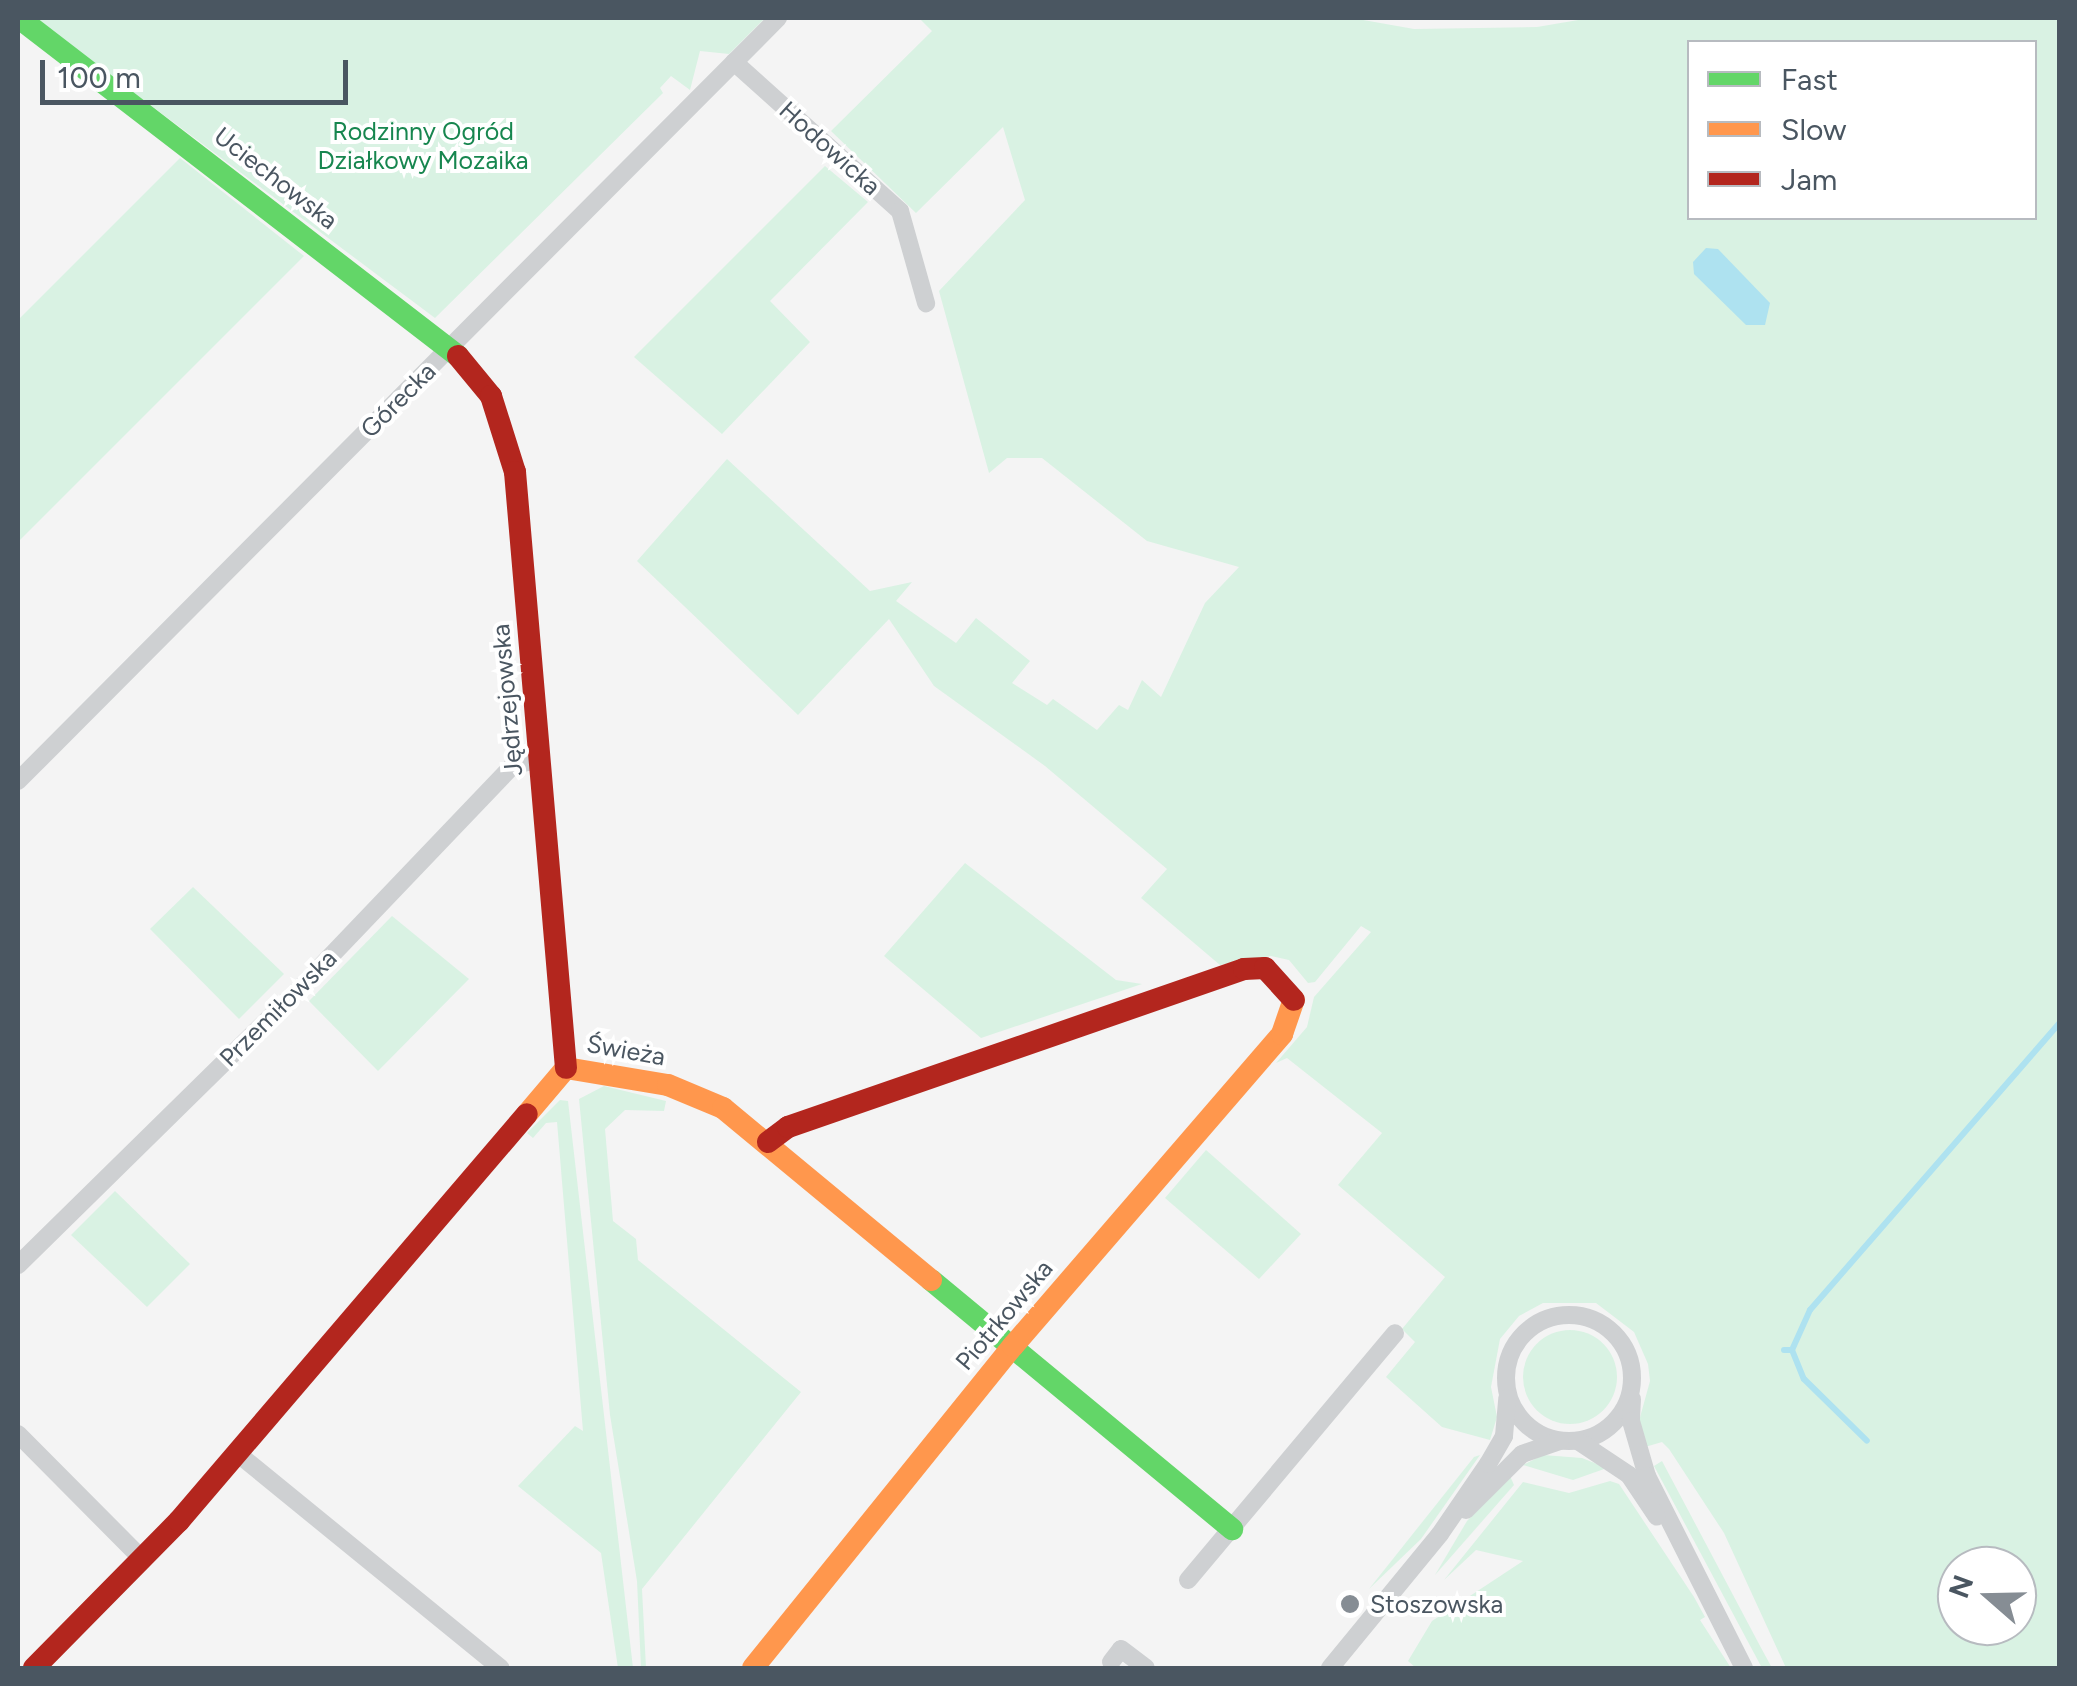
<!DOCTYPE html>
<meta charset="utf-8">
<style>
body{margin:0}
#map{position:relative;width:2077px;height:1686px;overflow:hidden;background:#f4f4f4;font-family:Figtree,sans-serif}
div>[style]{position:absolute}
.green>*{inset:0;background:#d9f2e3}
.round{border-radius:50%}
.water>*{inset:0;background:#aee2f0}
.stream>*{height:6px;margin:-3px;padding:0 3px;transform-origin:3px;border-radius:3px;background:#aee2f0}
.street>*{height:18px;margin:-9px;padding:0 9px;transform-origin:9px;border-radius:9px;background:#ced0d2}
.street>.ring{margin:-9px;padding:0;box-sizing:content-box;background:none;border:18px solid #ced0d2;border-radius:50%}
.fast>*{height:22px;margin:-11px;padding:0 11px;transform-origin:11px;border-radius:11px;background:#63d668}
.slow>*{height:22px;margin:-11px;padding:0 11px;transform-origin:11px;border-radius:11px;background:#ff974d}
.jam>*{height:22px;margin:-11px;padding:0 11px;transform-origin:11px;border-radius:11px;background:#b3261e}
.dots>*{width:28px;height:28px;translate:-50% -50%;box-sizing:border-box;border:5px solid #fff;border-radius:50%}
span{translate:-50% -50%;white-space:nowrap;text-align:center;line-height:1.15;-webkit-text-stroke:8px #fff;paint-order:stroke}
.park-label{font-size:25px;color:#17864f}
.street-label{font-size:25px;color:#4a5661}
.poi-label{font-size:25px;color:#4a5661}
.left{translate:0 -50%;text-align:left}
.frame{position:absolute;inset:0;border:20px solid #4a5661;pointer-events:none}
.legend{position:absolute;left:1687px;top:40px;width:350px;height:180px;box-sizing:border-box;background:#fff;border:2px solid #b7bbc0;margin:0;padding:12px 18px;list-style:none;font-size:30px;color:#4a5661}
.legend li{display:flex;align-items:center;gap:20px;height:50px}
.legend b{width:50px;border:2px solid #b7bbc0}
.north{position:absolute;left:1937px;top:1546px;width:100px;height:100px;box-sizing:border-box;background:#fff;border:2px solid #b7bbc0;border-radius:50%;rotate:290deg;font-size:28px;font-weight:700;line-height:40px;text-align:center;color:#4a5661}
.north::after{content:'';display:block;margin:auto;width:35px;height:45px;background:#868d94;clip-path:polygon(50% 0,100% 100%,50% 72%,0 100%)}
.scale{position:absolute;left:40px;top:60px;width:308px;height:45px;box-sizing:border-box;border:5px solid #4a5661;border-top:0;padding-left:12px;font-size:30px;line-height:35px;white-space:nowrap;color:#4a5661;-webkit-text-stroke:8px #fff;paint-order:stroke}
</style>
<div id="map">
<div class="green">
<i style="clip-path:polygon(34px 18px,765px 18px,729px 54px,700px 51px,690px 90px,671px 76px,660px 88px,663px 93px,435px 318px)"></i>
<i style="clip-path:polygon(evenodd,919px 18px,1352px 18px,1414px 29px,1537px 27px,1590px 18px,2059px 18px,2059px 1668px,1786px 1668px,1724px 1533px,1669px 1449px,1662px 1442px,1645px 1447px,1639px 1421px,1650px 1381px,1648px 1364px,1634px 1332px,1596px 1303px,1543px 1303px,1519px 1316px,1500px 1339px,1491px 1387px,1497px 1417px,1490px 1440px,1442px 1427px,1386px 1377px,1415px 1342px,1402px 1329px,1445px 1277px,1338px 1185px,1382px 1133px,1287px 1058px,1276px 1063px,1307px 1027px,1314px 997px,1371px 932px,1361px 926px,1315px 982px,1308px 983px,1289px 960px,1271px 956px,1220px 965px,1141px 898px,1167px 869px,1045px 766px,934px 686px,889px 619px,798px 715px,637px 561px,727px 459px,870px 591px,912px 582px,896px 601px,956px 643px,976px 618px,1030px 661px,1012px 683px,1047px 705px,1053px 699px,1097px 730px,1119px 705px,1128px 710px,1142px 680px,1161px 697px,1205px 603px,1239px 567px,1147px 541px,1042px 458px,1007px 458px,989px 473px,939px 291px,1025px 200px,1003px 127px,916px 213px,831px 131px,932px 31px,919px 18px,1690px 42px,2034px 42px,2034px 218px,1690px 218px,1690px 42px,919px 18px,1957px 1566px,2017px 1566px,2017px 1626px,1957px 1626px,1957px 1566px)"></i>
<i style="clip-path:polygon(180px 158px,304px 256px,18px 542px,18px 320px)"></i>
<i style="clip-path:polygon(825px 166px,868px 202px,770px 301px,810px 342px,722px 434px,634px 357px)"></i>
<i style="clip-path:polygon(965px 863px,1116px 980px,1142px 984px,981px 1038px,884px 956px)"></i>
<i style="clip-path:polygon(193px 887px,284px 974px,239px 1019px,150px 929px)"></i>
<i style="clip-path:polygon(392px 916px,469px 979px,378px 1071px,309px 1001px)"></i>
<i style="clip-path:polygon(604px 1086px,666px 1101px,664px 1111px,625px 1110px,605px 1129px,613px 1221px,636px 1239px,638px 1260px,801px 1392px,642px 1589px,646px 1668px,641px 1668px,637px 1581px,610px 1415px,579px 1099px)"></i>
<i style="clip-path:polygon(560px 1100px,568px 1101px,633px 1668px,618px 1668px,601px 1553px,518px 1486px,575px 1426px,583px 1431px,557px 1122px,546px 1123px,533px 1138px,527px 1133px)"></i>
<i style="clip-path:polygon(1206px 1150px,1301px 1234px,1259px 1279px,1165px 1198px)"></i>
<i style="clip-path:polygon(115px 1191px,190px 1264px,147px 1307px,71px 1235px)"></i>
<i class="round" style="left:1523px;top:1330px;width:94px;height:94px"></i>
<i style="clip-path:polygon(1480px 1455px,1421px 1539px,1369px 1589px,1474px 1457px)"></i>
<i style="clip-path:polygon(1543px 1455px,1582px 1458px,1607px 1468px,1573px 1480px,1523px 1465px)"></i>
<i style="clip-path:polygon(1662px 1461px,1759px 1644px,1772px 1668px,1762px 1668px,1654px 1466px)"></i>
<i style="clip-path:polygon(1510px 1476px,1514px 1485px,1435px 1575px,1467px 1521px)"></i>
<i style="clip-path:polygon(1610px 1481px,1619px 1484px,1694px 1597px,1705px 1617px,1700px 1620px,1731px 1668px,1416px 1668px,1408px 1661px,1432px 1621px,1523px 1561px,1476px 1550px,1444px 1580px,1523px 1482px,1569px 1493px)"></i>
</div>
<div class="water">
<i style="clip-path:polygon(1706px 248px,1718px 249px,1770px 303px,1765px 325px,1746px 325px,1694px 274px,1693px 262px)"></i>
</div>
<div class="stream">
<i style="left:1784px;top:1350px;width:8px"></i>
<i style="left:1792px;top:1350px;width:44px;rotate:-65.8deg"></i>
<i style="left:1810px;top:1310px;width:381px;rotate:-49deg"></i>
<i style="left:1792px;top:1350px;width:31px;rotate:68deg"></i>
<i style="left:1804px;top:1379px;width:88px;rotate:44.5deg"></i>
</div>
<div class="street">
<i style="left:734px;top:62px;width:223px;rotate:41.9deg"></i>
<i style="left:900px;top:211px;width:96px;rotate:74.2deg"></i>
<i style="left:18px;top:781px;width:1077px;rotate:-45.11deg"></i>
<i style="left:18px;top:1265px;width:400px;rotate:-44.5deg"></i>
<i style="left:303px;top:985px;width:304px;rotate:-46.3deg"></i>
<i style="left:513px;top:765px;width:26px;rotate:-11deg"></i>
<i class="ring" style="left:1506px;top:1315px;width:108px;height:108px"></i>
<i style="left:1632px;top:1399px;width:22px;rotate:93deg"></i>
<i style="left:1631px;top:1421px;width:57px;rotate:73.8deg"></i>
<i style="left:1647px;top:1476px;width:215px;rotate:63.2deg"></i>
<i style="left:18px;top:1434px;width:176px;rotate:45.2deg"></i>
<i style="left:1578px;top:1441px;width:61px;rotate:33.7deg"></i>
<i style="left:1629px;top:1475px;width:50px;rotate:56.3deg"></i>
<i style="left:237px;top:1453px;width:340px;rotate:39.2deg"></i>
<i style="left:1466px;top:1510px;width:79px;rotate:-45deg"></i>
<i style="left:1522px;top:1454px;width:40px;rotate:-18.9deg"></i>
<i style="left:1188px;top:1580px;width:322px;rotate:-50deg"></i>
<i style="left:1111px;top:1662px;width:16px;rotate:-52deg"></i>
<i style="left:1121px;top:1649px;width:31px;rotate:37deg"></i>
<i style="left:1330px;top:1668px;width:173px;rotate:-50.6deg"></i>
<i style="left:1440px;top:1534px;width:85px;rotate:-55.6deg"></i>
<i style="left:1488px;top:1464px;width:32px;rotate:-60deg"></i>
<i style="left:1504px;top:1436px;width:38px;rotate:-85deg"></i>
</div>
<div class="fast">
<i style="left:19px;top:18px;width:554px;rotate:37.59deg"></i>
<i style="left:931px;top:1280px;width:391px;rotate:39.6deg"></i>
</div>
<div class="slow">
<i style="left:527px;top:1114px;width:60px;rotate:-49.7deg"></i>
<i style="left:566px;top:1068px;width:103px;rotate:9.5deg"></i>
<i style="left:668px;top:1085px;width:60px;rotate:22.7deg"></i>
<i style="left:723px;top:1108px;width:270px;rotate:39.6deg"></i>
<i style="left:753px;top:1668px;width:414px;rotate:-51.1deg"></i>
<i style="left:1013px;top:1346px;width:412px;rotate:-49.2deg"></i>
<i style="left:1282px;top:1034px;width:36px;rotate:-71deg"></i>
</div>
<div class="jam">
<i style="left:458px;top:356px;width:52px;rotate:50.5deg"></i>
<i style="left:491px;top:396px;width:80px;rotate:72.5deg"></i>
<i style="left:515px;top:472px;width:598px;rotate:85.11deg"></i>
<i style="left:768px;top:1142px;width:25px;rotate:-37deg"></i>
<i style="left:788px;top:1127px;width:483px;rotate:-19.1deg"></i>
<i style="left:1244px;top:969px;width:21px;rotate:-3deg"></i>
<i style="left:1265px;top:968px;width:43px;rotate:47.8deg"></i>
<i style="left:34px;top:1668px;width:206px;rotate:-45.4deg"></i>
<i style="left:179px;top:1521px;width:535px;rotate:-49.47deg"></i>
</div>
<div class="dots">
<i style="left:1350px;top:1604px;background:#868d94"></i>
</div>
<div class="park-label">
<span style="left:423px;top:146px">Rodzinny Ogród<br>Działkowy Mozaika</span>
</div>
<div class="street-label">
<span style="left:830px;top:148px;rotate:42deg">Hodowicka</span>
<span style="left:276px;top:178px;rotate:38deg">Uciechowska</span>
<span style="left:398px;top:400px;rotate:-45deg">Górecka</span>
<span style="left:507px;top:700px;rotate:-95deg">Jędrzejowska</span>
<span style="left:278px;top:1008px;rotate:-45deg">Przemiłowska</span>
<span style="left:626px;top:1050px;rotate:10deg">Świeża</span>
<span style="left:1004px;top:1315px;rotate:-50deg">Piotrkowska</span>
</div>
<div class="poi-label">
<span class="left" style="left:1370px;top:1604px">Stoszowska</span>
</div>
<div class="frame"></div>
<ul class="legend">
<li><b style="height:12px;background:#63d668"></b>Fast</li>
<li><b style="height:12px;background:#ff974d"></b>Slow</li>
<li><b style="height:12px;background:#b3261e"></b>Jam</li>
</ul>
<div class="north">N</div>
<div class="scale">100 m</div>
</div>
